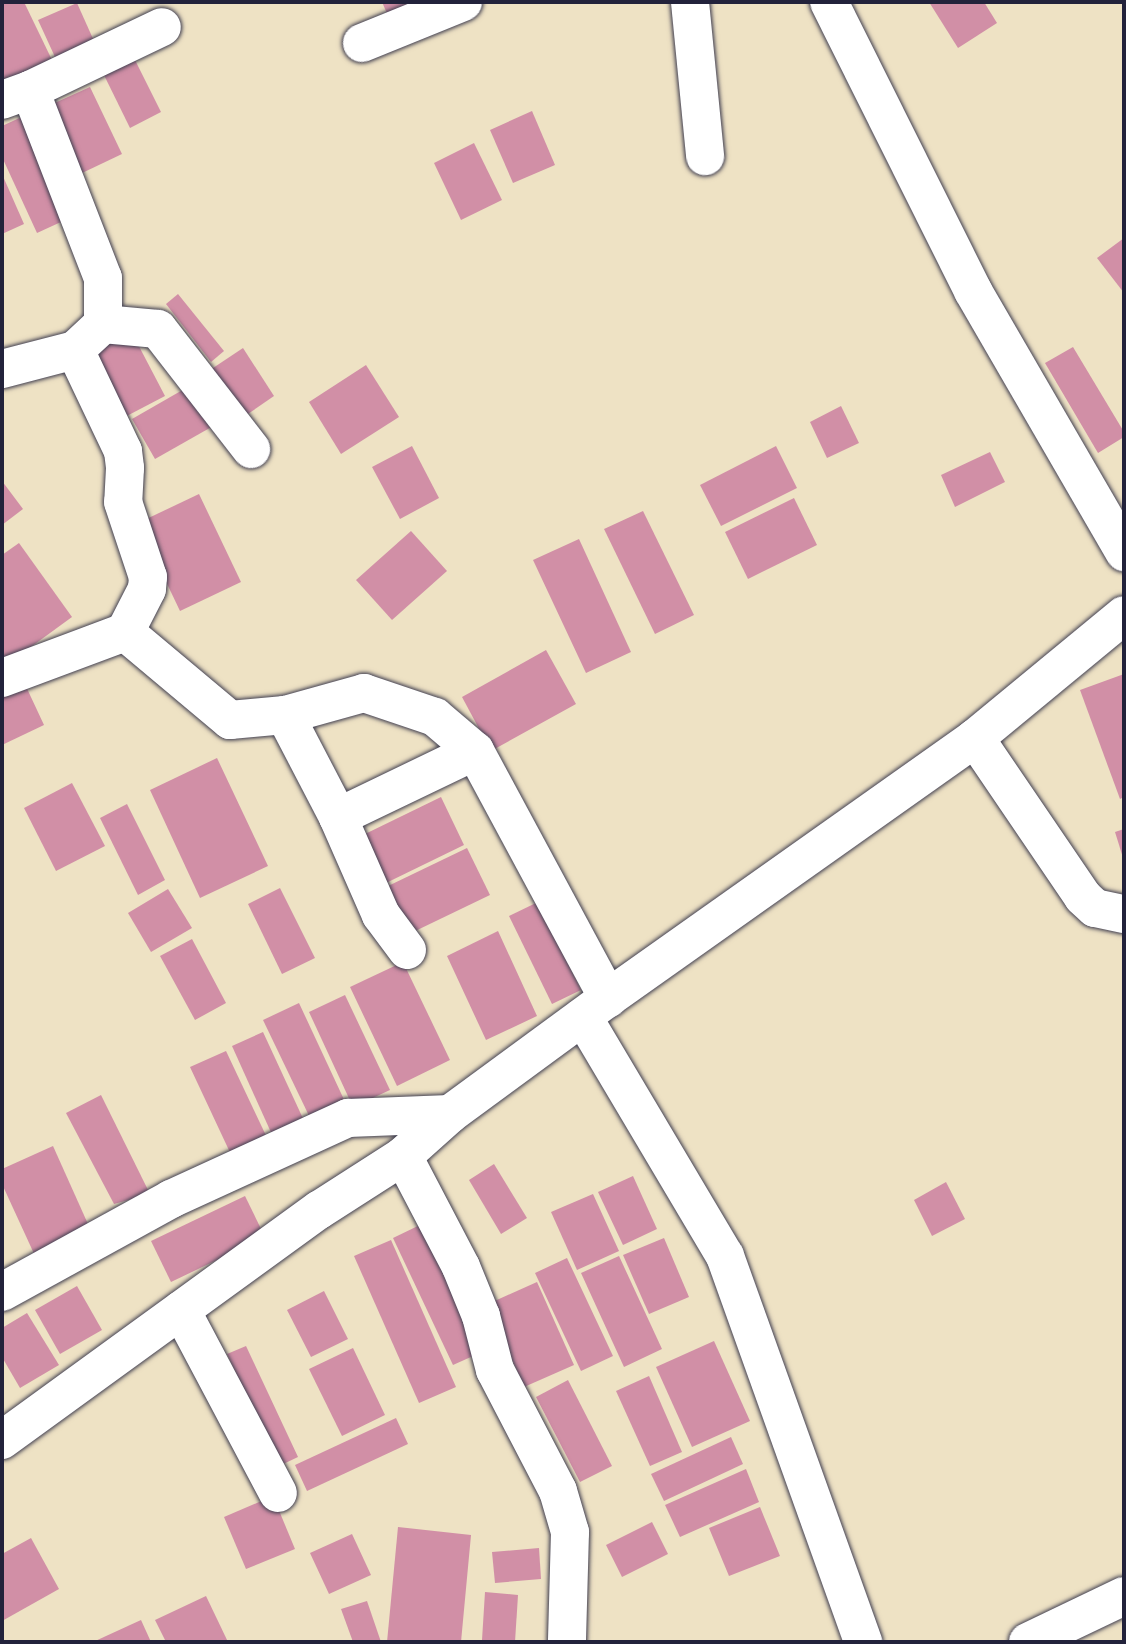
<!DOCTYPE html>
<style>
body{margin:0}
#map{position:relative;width:1126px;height:1644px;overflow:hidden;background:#eee2c4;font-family:Caveat,sans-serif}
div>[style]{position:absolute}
.building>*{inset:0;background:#d18fa6}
.roads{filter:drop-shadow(0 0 2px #413f50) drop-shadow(0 0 2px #413f50)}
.minor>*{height:38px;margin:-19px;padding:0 19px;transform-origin:19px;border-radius:19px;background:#fff}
.tertiary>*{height:38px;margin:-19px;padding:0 19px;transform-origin:19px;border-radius:19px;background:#fff}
span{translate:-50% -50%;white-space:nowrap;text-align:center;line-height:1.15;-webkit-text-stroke:5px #f6f6f2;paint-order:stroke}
.frame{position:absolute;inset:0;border:4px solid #22223b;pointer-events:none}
</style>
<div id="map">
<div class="building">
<i style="clip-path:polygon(2px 2px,24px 2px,52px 60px,2px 83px)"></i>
<i style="clip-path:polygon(382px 2px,427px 2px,392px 25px)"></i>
<i style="clip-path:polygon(929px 2px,984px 2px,997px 23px,958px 48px)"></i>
<i style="clip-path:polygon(77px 3px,94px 41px,55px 57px,38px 20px)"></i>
<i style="clip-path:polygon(133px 56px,161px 112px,130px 128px,102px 71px)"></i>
<i style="clip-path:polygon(90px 87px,122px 154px,80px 174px,48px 106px)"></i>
<i style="clip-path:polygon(532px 111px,555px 165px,513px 183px,490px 130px)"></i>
<i style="clip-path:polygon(26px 115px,74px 216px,37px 233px,2px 157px,2px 126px)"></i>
<i style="clip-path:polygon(474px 143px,502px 200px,461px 220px,434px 163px)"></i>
<i style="clip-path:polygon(2px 174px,24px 224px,2px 234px)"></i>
<i style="clip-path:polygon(1124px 238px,1124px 293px,1097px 258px)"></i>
<i style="clip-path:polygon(178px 294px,224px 351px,211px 362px,166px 304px)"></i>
<i style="clip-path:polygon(131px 331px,165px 396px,121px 419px,87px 354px)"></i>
<i style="clip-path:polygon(1073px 347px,1124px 432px,1124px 437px,1098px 453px,1045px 363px)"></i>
<i style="clip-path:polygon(243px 348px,274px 396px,242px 418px,210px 370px)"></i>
<i style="clip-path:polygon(366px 365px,399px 417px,341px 454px,309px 402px)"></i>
<i style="clip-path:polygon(193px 384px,215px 425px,155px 459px,132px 419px)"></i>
<i style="clip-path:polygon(841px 406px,859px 443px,827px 458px,810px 422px)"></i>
<i style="clip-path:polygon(412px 446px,439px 498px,400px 519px,372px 467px)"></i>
<i style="clip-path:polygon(776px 446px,797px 488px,721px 526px,700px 485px)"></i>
<i style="clip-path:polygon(990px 452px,1005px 482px,955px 507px,941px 475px)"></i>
<i style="clip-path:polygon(2px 481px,23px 509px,2px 525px)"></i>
<i style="clip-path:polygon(199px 494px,241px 582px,180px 611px,138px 523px)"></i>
<i style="clip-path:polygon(794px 498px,817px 545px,748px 579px,725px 532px)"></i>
<i style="clip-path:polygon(643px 511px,694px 615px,655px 634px,604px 529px)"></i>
<i style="clip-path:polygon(411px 531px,447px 571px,392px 620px,356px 580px)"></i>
<i style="clip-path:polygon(579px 539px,631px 652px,586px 673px,533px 560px)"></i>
<i style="clip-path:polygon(19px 543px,72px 617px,2px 668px,2px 555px)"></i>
<i style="clip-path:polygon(546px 650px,576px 704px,491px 751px,462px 697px)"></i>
<i style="clip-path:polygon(1124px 674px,1124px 797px,1120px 799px,1080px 690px)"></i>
<i style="clip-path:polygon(23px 680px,44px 725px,2px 745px,2px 690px)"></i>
<i style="clip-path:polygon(217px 758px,268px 866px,200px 898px,150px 790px)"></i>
<i style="clip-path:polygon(72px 783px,105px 846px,56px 871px,24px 808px)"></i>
<i style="clip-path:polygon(441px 797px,464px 845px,386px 883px,363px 835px)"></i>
<i style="clip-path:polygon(127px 804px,165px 880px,138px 895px,100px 818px)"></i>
<i style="clip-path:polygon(1124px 829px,1124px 861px,1115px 832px)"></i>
<i style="clip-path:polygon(467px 848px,490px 895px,409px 934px,386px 887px)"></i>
<i style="clip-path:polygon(280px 888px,315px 958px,282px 974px,248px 904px)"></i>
<i style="clip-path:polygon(168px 889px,192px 928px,151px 952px,128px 913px)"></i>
<i style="clip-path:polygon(538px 902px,581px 990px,552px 1004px,509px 916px)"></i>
<i style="clip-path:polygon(498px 931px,537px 1016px,486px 1040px,447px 956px)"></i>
<i style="clip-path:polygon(192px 939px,226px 1003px,195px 1020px,160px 956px)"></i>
<i style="clip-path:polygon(403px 962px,450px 1060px,397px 1086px,350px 987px)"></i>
<i style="clip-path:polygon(345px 995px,390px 1090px,353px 1107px,309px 1012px)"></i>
<i style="clip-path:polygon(299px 1003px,347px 1106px,312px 1122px,263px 1020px)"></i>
<i style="clip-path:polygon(263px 1032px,306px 1125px,274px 1139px,232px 1046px)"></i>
<i style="clip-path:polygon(226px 1051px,270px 1144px,234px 1161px,190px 1067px)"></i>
<i style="clip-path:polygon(101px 1095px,150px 1194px,114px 1204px,66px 1113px)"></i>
<i style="clip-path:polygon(53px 1146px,92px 1233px,36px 1258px,2px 1184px,2px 1169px)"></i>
<i style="clip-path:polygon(494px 1164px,527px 1218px,501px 1234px,469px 1180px)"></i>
<i style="clip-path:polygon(633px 1176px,657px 1229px,623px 1245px,598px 1192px)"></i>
<i style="clip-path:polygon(946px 1182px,965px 1219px,932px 1236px,914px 1200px)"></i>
<i style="clip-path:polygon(593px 1194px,619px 1251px,577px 1270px,551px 1212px)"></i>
<i style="clip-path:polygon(245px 1196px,265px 1237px,171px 1282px,151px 1241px)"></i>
<i style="clip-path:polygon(422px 1224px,482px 1352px,453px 1365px,393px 1238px)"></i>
<i style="clip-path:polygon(664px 1238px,689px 1297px,649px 1314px,623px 1255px)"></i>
<i style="clip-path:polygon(391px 1240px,456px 1387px,419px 1403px,354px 1256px)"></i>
<i style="clip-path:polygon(619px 1256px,662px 1349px,624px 1367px,581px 1273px)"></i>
<i style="clip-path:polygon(567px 1258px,613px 1356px,581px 1371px,535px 1273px)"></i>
<i style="clip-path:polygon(537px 1282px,574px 1365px,524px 1387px,488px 1304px)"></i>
<i style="clip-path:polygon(77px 1286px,102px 1330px,60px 1354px,35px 1310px)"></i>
<i style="clip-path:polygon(324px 1291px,348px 1339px,311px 1357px,287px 1310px)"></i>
<i style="clip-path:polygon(27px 1313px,59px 1365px,20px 1388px,2px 1357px,2px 1328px)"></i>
<i style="clip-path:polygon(714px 1341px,750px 1421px,692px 1447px,656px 1367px)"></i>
<i style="clip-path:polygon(246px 1346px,298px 1457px,279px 1466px,227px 1354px)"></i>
<i style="clip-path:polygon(353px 1348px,385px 1415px,342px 1436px,309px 1369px)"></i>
<i style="clip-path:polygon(649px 1376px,682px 1452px,650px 1466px,616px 1391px)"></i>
<i style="clip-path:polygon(568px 1380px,612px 1466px,580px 1482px,536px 1397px)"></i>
<i style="clip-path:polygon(396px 1418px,408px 1444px,307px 1491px,295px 1465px)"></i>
<i style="clip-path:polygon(731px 1437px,743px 1464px,664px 1501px,651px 1474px)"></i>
<i style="clip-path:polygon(746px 1469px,759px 1502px,680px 1537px,665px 1505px)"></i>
<i style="clip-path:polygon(273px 1496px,295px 1549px,246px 1569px,224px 1517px)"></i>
<i style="clip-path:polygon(760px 1507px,780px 1556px,729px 1576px,709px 1528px)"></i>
<i style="clip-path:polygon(652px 1522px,668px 1554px,622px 1577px,606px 1545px)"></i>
<i style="clip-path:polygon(398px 1527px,471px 1535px,461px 1642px,387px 1642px)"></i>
<i style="clip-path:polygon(352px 1534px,371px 1575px,329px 1594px,310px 1553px)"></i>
<i style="clip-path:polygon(31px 1538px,59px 1589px,2px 1621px,2px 1554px)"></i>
<i style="clip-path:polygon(539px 1548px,541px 1579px,495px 1583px,492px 1552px)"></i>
<i style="clip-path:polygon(485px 1592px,518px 1595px,515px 1642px,482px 1640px)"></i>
<i style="clip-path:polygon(206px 1596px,228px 1642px,166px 1642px,155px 1620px)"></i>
<i style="clip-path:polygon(367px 1601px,381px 1642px,353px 1642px,341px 1609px)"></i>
<i style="clip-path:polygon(141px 1620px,151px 1642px,93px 1642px)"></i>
</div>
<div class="roads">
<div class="minor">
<i style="left:690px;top:2px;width:155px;rotate:84.4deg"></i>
<i style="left:362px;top:43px;width:109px;rotate:-22.1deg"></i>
<i style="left:30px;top:90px;width:146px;rotate:-25.5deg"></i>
<i style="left:2px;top:100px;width:30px;rotate:-20deg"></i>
<i style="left:30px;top:90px;width:202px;rotate:68.8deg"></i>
<i style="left:103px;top:278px;width:46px;rotate:90deg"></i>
<i style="left:103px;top:324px;width:38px;rotate:137deg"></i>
<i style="left:75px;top:350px;width:112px;rotate:64.6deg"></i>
<i style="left:123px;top:451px;width:17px;rotate:83deg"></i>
<i style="left:125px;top:468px;width:34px;rotate:93deg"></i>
<i style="left:123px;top:502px;width:79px;rotate:71.6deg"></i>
<i style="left:148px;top:577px;width:12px;rotate:95deg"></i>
<i style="left:147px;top:589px;width:48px;rotate:117.1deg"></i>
<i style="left:125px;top:632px;width:137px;rotate:40deg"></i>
<i style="left:230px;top:720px;width:55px;rotate:-5.2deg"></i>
<i style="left:285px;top:715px;width:82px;rotate:-15.6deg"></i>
<i style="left:364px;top:693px;width:75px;rotate:18.7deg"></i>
<i style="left:435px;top:717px;width:52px;rotate:40.4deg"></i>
<i style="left:475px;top:751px;width:281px;rotate:61.7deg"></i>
<i style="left:103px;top:324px;width:55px;rotate:5.2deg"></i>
<i style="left:158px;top:329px;width:152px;rotate:52.2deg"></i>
<i style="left:2px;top:369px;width:75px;rotate:-14.6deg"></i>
<i style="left:2px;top:678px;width:131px;rotate:-20.5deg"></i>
<i style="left:285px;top:715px;width:115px;rotate:62.5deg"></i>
<i style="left:975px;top:738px;width:192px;rotate:55.8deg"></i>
<i style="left:1083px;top:897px;width:16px;rotate:43deg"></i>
<i style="left:1095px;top:908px;width:30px;rotate:12deg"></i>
<i style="left:407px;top:950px;width:44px;rotate:-126.6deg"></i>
<i style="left:381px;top:915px;width:107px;rotate:-113.7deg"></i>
<i style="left:338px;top:817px;width:152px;rotate:-25.7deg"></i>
<i style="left:583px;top:1017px;width:278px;rotate:59.3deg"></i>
<i style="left:725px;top:1256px;width:410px;rotate:70.3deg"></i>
<i style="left:403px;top:1156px;width:125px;rotate:62.4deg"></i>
<i style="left:461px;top:1267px;width:53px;rotate:67.8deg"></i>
<i style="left:481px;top:1316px;width:56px;rotate:75.5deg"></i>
<i style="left:495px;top:1370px;width:136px;rotate:62.5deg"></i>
<i style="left:558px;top:1491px;width:43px;rotate:73.7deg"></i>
<i style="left:570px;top:1532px;width:110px;rotate:91.6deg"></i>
<i style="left:2px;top:1292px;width:193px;rotate:-28.8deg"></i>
<i style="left:171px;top:1199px;width:195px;rotate:-24.6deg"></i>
<i style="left:348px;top:1118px;width:102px;rotate:-2.2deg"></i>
<i style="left:181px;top:1310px;width:207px;rotate:62.1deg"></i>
<i style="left:1028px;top:1642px;width:106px;rotate:-25.6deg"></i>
</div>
<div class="tertiary">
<i style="left:829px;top:2px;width:323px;rotate:63.5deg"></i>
<i style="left:973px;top:291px;width:302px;rotate:59.9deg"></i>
<i style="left:2px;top:1440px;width:392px;rotate:-36deg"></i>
<i style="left:319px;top:1210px;width:100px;rotate:-32.7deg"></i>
<i style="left:403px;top:1156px;width:63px;rotate:-41.8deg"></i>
<i style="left:450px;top:1114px;width:196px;rotate:-36.3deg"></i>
<i style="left:608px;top:998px;width:450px;rotate:-35.3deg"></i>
<i style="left:975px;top:738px;width:193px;rotate:-39.5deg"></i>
</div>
</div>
<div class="frame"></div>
</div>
